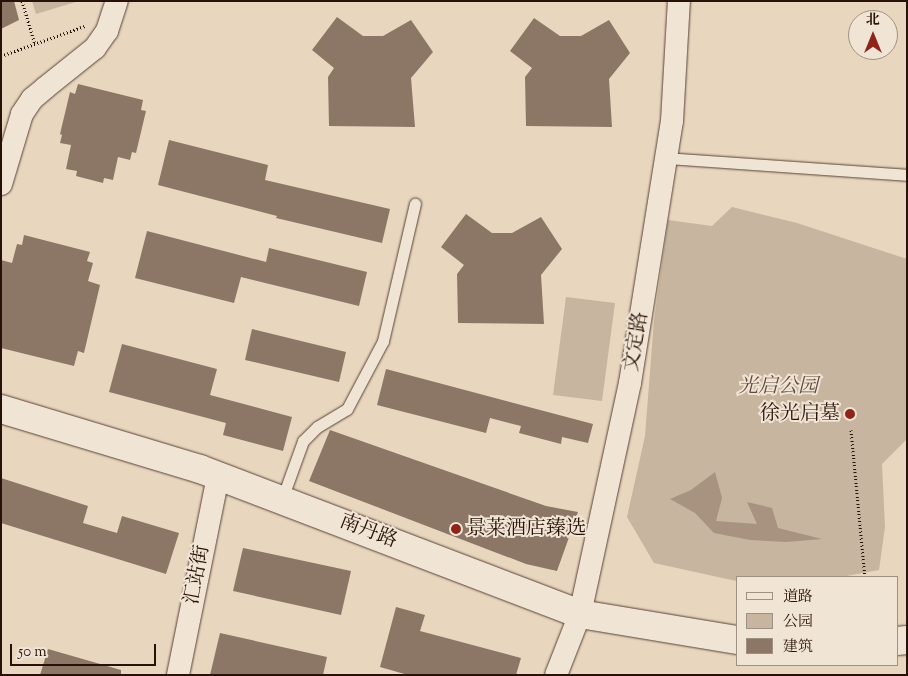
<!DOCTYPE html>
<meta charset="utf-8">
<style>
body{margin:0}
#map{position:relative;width:908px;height:676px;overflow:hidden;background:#e8d6be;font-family:"Sorts Mill Goudy","Noto Serif SC",serif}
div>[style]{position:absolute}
.green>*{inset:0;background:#c7b59f}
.water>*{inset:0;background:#a79380}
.building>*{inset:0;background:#8c7767}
.path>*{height:3px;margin-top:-1.5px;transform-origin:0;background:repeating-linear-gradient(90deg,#281108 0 1px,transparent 0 3.5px)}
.roads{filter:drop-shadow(0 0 1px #584236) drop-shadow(0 0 1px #584236)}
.service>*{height:11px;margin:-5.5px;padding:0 5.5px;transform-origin:5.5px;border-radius:5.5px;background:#f0e4d5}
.minor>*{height:22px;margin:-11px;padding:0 11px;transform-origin:11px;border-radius:11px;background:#f0e4d5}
.secondary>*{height:28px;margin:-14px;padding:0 14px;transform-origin:14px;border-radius:14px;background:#f0e4d5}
.dots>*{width:14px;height:14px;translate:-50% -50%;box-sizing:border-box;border:2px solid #f0e4d5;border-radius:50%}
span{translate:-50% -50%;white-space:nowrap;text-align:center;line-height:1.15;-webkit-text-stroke:4px #f0e4d5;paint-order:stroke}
.street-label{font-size:20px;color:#281108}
.park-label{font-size:20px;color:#604a3d;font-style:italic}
.poi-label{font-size:20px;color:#281108}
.right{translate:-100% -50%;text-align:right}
.left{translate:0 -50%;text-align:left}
.frame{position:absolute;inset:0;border:2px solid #281108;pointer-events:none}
.legend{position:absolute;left:736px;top:576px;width:162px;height:90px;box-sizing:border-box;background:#f0e4d5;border:1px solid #a09083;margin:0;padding:6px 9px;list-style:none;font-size:15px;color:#281108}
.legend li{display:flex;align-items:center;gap:10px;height:25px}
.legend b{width:25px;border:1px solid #a09083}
.north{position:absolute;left:848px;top:10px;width:50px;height:50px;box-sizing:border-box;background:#f0e4d5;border:1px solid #a09083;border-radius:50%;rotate:0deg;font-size:14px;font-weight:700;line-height:20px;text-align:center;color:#281108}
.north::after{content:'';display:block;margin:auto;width:18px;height:22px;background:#8f2418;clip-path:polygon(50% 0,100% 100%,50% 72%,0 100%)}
.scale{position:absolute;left:10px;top:644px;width:146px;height:22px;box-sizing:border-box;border:2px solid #281108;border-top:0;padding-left:6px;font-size:15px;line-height:18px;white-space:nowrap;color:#281108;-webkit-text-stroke:4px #f0e4d5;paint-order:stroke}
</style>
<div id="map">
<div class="green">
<i style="clip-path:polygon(32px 1px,79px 1px,36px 14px)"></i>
<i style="clip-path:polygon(732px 207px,797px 223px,907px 259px,907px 439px,882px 464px,885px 527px,879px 570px,841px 577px,737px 577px,737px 581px,727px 579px,654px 563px,627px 517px,645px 436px,654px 320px,668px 220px,712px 226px)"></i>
<i style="clip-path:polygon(566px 297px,615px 303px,602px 401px,553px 395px)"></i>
</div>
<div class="water">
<i style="clip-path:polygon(715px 472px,722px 498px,716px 521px,757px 524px,747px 502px,772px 508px,778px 528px,822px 539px,786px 542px,750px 540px,714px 533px,695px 513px,670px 499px,691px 490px)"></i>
</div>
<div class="building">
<i style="clip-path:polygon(1px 1px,14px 1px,19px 20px,1px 29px)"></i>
<i style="clip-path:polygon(337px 17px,363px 36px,383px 36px,411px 20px,433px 52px,411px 78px,415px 127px,329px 126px,328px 77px,334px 68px,312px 50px)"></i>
<i style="clip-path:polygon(534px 18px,560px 36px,581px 36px,609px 20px,630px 53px,609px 79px,612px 127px,526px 126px,525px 77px,532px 68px,510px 51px)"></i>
<i style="clip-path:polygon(78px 84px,143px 100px,141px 110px,146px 111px,136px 153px,132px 152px,130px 160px,118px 157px,113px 180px,104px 178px,103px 183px,76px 176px,77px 171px,66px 169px,71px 145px,60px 143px,62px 135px,60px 134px,70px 92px,75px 94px)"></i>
<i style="clip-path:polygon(169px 140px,268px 165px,265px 180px,390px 209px,382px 243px,276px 218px,277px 216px,158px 185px)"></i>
<i style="clip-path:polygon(466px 214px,492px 233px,512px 233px,541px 217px,562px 249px,541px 275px,544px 324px,458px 323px,457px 274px,464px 265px,441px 247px)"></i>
<i style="clip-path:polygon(147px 231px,266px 262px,269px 248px,367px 272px,359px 306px,241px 277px,234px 303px,135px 278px)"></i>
<i style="clip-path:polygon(24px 235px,90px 252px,87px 261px,93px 263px,88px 281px,100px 285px,84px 353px,78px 351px,74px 366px,1px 348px,1px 260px,12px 263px,17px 244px,22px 245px)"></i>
<i style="clip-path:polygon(252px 329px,346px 352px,339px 382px,245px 360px)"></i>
<i style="clip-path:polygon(122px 344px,217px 369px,210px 395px,292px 417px,283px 451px,223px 435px,226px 423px,109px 392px)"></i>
<i style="clip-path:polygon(386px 369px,593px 424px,588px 443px,562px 437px,561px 444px,519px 433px,521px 426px,490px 418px,486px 433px,377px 405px)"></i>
<i style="clip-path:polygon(330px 430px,546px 506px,578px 512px,557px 571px,526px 564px,309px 481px)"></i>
<i style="clip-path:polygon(1px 478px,88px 506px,83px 523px,117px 533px,122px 516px,179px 533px,166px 574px,1px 523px)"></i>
<i style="clip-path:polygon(243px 548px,351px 571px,341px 615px,233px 591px)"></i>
<i style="clip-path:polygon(396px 607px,425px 615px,420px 631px,521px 658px,516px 675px,408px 675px,380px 667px)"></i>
<i style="clip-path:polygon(220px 633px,327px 657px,323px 675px,210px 675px)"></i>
<i style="clip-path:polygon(48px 649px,121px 670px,121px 675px,40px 675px)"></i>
</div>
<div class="path">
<i style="left:22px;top:1px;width:45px;rotate:73.2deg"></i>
<i style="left:1px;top:56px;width:89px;rotate:-19.7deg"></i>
<i style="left:851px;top:430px;width:148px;rotate:84.6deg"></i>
</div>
<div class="roads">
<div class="service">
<i style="left:666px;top:158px;width:242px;rotate:4deg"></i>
<i style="left:282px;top:499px;width:62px;rotate:-70.1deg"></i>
<i style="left:303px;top:441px;width:20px;rotate:-45deg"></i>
<i style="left:317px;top:427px;width:35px;rotate:-31deg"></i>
<i style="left:347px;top:409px;width:77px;rotate:-62.1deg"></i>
<i style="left:383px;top:341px;width:141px;rotate:-76.9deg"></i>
</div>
<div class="minor">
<i style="left:1px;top:184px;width:73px;rotate:-73.3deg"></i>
<i style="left:22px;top:114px;width:18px;rotate:-56deg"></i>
<i style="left:32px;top:99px;width:17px;rotate:-40deg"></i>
<i style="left:45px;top:88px;width:64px;rotate:-38.7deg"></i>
<i style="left:95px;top:48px;width:21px;rotate:-55deg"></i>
<i style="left:107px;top:31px;width:32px;rotate:-72deg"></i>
<i style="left:178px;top:675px;width:203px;rotate:-78.6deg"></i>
<i style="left:556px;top:675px;width:66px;rotate:-68.5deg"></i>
<i style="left:580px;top:614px;width:236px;rotate:-77.8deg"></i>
<i style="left:630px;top:383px;width:265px;rotate:-80.9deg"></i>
<i style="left:672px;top:121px;width:120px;rotate:-86.7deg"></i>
</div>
<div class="secondary">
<i style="left:1px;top:409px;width:208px;rotate:16.8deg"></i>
<i style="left:200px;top:469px;width:407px;rotate:20.9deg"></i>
<i style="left:580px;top:614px;width:159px;rotate:9.4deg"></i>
<i style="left:897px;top:641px;width:10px;rotate:-6deg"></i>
</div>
</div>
<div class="dots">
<i style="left:850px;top:414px;background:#8f2418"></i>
<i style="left:456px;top:529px;background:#8f2418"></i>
</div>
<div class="street-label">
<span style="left:637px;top:342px;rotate:-81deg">文定路</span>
<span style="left:368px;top:532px;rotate:21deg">南丹路</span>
<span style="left:198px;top:575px;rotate:-79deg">汇站街</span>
</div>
<div class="park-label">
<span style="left:778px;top:387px">光启公园</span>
</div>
<div class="poi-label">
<span class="right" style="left:840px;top:414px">徐光启墓</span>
<span class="left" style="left:466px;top:529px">景莱酒店臻选</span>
</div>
<div class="frame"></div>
<ul class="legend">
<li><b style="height:6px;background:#f0e4d5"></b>道路</li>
<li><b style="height:14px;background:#c7b59f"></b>公园</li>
<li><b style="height:14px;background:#8c7767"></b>建筑</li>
</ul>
<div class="north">北</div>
<div class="scale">50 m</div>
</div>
